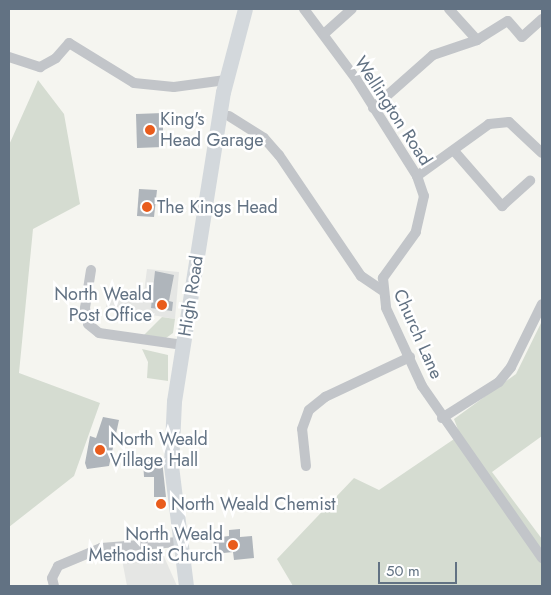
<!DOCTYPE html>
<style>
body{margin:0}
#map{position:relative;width:551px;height:595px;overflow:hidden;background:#f5f5f0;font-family:Jost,sans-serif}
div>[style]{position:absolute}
.built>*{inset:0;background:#e5e6e4}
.green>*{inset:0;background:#d5dcd1}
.building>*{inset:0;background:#afb5bb}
.street>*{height:10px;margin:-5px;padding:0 5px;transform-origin:5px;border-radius:5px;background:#c2c5c9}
.secondary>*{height:15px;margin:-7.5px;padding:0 7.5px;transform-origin:7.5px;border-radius:7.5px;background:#d3d8dc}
.dots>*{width:14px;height:14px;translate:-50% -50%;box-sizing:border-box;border:2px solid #fff;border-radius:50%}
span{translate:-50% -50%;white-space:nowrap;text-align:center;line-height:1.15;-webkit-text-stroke:5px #fff;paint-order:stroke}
.street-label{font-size:18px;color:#627283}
.poi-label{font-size:18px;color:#627283}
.left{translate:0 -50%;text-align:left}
.right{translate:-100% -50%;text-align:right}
.frame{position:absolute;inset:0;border:10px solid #627283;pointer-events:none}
.scale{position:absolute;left:378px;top:562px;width:79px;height:22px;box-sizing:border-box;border:2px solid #627283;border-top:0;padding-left:6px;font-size:15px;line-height:18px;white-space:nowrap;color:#627283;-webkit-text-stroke:4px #fff;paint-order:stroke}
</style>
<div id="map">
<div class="built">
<i style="clip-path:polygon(147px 269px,179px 272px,175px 319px,106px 307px,110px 291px,144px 292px)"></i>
<i style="clip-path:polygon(120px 549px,162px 552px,177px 586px,127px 586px)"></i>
</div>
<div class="green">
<i style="clip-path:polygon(38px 80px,64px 114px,80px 204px,33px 229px,19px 373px,100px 403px,74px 476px,9px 527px,9px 145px)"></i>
<i style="clip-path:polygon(162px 317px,175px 319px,173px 333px,166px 338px,143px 336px)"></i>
<i style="clip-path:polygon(542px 321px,542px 436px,492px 472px,542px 539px,542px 586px,293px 586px,277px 559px,354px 478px,379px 490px,460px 435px,454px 419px,516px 374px)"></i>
<i style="clip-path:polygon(142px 349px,168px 355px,168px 381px,147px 378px,148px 362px)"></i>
</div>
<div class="building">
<i style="clip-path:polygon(163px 113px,163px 147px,137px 148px,136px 114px)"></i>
<i style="clip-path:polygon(139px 189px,157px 190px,154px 217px,137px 216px)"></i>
<i style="clip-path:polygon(155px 271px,174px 275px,169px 301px,173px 302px,172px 311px,151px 308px)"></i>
<i style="clip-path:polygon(103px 417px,119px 420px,109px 466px,87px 469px,85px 463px,90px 436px,96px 438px)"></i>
<i style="clip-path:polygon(143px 460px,162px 460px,166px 497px,154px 497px,154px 477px,144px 477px)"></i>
<i style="clip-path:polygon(240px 529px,240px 537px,252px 536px,254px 558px,234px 560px,233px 552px,214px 554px,213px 538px,229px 536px,229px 530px)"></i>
</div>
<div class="street">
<i style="left:304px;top:9px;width:87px;rotate:53.4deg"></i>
<i style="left:356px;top:79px;width:115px;rotate:57.8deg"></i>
<i style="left:417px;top:176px;width:21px;rotate:71deg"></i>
<i style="left:424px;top:196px;width:37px;rotate:103deg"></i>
<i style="left:416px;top:232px;width:57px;rotate:125.7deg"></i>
<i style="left:383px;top:278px;width:30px;rotate:84deg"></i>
<i style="left:386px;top:308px;width:86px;rotate:65.2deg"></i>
<i style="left:422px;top:386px;width:210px;rotate:55.1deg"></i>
<i style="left:449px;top:9px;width:42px;rotate:47.9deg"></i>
<i style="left:325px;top:33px;width:36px;rotate:-42deg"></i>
<i style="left:9px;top:57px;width:33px;rotate:18deg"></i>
<i style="left:40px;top:67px;width:18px;rotate:-29deg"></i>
<i style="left:56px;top:58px;width:20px;rotate:-49deg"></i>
<i style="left:69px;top:43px;width:76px;rotate:31.6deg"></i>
<i style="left:134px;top:83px;width:40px;rotate:5.7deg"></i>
<i style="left:174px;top:87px;width:52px;rotate:-7.7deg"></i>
<i style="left:373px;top:108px;width:80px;rotate:-41.5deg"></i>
<i style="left:433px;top:55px;width:46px;rotate:-18.8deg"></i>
<i style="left:477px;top:40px;width:36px;rotate:-32deg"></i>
<i style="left:508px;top:21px;width:21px;rotate:49deg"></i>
<i style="left:522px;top:37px;width:27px;rotate:-42deg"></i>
<i style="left:229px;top:116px;width:41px;rotate:32.2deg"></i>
<i style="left:264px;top:138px;width:23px;rotate:49deg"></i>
<i style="left:279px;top:155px;width:146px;rotate:55.9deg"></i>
<i style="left:361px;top:276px;width:25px;rotate:34deg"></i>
<i style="left:455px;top:152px;width:72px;rotate:49deg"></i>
<i style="left:502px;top:206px;width:38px;rotate:-42deg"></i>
<i style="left:417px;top:176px;width:89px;rotate:-35.8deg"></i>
<i style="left:489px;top:124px;width:20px;rotate:-6deg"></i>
<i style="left:509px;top:122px;width:45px;rotate:43.2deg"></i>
<i style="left:91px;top:270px;width:38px;rotate:99deg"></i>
<i style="left:85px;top:308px;width:16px;rotate:79deg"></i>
<i style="left:88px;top:324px;width:14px;rotate:39deg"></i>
<i style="left:99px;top:333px;width:85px;rotate:8.1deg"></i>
<i style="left:442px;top:418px;width:67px;rotate:-32.3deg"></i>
<i style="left:499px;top:382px;width:19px;rotate:-51deg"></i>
<i style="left:511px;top:367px;width:70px;rotate:-63.8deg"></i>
<i style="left:306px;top:466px;width:37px;rotate:-96deg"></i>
<i style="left:302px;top:429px;width:20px;rotate:-70deg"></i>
<i style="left:309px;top:410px;width:21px;rotate:-39deg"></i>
<i style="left:325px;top:397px;width:94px;rotate:-25.2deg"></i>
<i style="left:54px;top:586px;width:8px;rotate:-104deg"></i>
<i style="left:52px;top:578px;width:13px;rotate:-63deg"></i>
<i style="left:58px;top:566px;width:47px;rotate:-22.7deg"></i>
<i style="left:101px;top:548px;width:77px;rotate:-4.5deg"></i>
</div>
<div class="secondary">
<i style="left:186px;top:586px;width:122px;rotate:-97.1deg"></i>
<i style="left:171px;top:465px;width:64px;rotate:-87.3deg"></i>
<i style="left:174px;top:401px;width:313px;rotate:-81deg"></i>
<i style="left:223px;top:92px;width:86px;rotate:-75.2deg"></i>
</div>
<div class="dots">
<i style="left:150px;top:130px;background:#e95c1c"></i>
<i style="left:147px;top:207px;background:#e95c1c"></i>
<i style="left:162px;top:305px;background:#e95c1c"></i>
<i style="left:100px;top:450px;background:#e95c1c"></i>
<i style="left:161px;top:504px;background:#e95c1c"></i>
<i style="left:233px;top:545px;background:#e95c1c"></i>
</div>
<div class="street-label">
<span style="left:393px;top:111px;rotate:57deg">Wellington Road</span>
<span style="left:191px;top:296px;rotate:-81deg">High Road</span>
<span style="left:418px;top:334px;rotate:66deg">Church Lane</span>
</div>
<div class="poi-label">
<span class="left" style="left:160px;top:130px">King's<br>Head Garage</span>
<span class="left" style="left:157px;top:207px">The Kings Head</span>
<span class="right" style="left:152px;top:305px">North Weald<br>Post Office</span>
<span class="left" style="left:110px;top:450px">North Weald<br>Village Hall</span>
<span class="left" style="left:171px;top:504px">North Weald Chemist</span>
<span class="right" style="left:223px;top:545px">North Weald<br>Methodist Church</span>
</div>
<div class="frame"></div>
<div class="scale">50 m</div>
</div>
